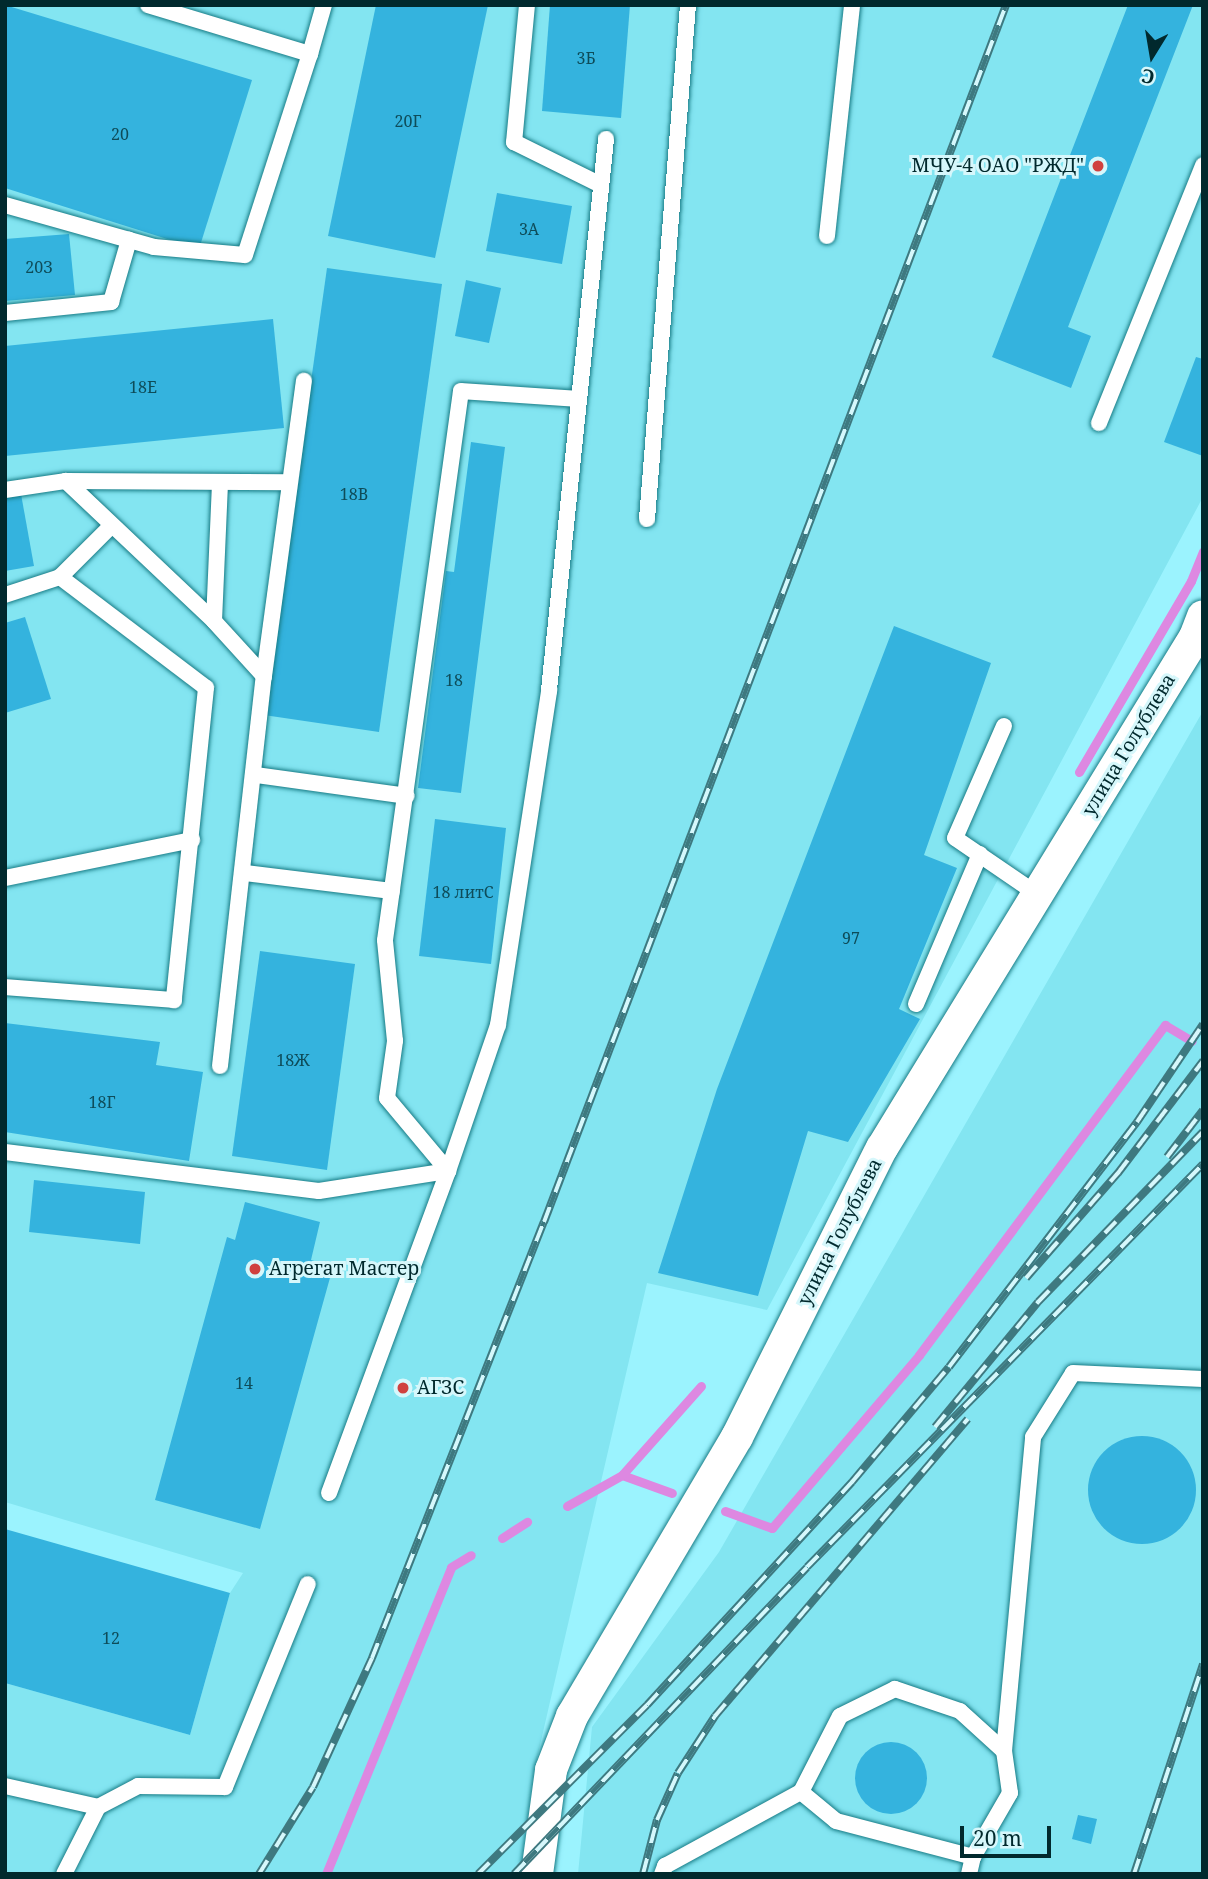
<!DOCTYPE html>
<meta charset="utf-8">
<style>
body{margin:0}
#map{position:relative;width:1208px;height:1879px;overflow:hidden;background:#9bf3fe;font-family:"Noto Serif",serif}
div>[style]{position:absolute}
.built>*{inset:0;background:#83e5f1}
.stream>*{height:9px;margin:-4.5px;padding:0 4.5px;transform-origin:4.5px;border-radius:4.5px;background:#dd88e1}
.building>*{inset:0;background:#34b3de}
.round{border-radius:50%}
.roads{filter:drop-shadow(0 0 2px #177b85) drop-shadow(0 0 2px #177b85)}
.lane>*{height:16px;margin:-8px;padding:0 8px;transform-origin:8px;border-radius:8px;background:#fff}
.street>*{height:32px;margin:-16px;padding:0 16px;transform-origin:16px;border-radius:16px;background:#fff}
.rail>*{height:8px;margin-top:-4px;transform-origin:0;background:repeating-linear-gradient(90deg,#d6f7fb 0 16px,#3e7980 0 32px);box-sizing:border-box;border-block:2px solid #3e7980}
.dots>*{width:19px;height:19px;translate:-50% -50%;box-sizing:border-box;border:4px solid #d6f7fb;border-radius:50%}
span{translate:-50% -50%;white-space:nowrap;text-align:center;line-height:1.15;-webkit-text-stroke:6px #d6f7fb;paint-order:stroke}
.number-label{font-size:16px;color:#0e4c59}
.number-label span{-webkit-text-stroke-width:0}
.poi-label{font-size:19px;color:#01292d}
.right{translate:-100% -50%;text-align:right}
.left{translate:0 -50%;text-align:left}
.street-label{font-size:19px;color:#01292d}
.frame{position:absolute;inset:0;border:7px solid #01292d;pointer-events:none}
.north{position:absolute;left:1117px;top:21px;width:70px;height:70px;-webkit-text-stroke:5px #d6f7fb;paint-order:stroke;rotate:191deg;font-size:19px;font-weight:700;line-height:28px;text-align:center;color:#01292d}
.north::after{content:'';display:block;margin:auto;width:24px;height:32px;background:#01292d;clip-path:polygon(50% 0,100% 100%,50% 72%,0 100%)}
.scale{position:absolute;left:960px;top:1826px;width:91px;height:32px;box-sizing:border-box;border:4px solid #01292d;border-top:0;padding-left:9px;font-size:21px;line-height:24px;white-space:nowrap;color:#01292d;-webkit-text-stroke:5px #d6f7fb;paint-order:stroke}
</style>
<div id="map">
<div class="built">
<i style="clip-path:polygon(5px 5px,1203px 5px,1203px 497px,767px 1310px,647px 1283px,534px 1771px,520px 1874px,5px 1874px,5px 1683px,190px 1735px,230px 1593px,243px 1573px,5px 1502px)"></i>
<i style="clip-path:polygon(1203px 711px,1203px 1874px,578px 1874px,592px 1727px,719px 1552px)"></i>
</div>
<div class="stream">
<i style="left:1079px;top:772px;width:221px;rotate:-59.6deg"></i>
<i style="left:1191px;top:581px;width:32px;rotate:-68deg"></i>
<i style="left:622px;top:1475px;width:53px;rotate:19.8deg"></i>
<i style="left:567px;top:1506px;width:63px;rotate:-29.4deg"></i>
<i style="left:622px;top:1475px;width:119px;rotate:-48.4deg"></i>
<i style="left:725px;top:1511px;width:50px;rotate:19.9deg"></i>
<i style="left:772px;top:1528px;width:227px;rotate:-49.6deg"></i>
<i style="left:919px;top:1355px;width:412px;rotate:-53.3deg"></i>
<i style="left:1165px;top:1025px;width:31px;rotate:31deg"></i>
<i style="left:502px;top:1538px;width:30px;rotate:-33deg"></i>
<i style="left:326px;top:1874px;width:331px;rotate:-67.8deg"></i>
<i style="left:451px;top:1567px;width:23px;rotate:-31deg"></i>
</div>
<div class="building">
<i style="clip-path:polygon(5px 5px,252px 80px,199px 249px,5px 188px)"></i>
<i style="clip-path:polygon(376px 5px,488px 5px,435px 258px,328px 236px)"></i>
<i style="clip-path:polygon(550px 5px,630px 5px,621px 118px,542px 111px)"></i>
<i style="clip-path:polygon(1128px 5px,1193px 5px,1068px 327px,1091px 336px,1071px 388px,992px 357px)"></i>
<i style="clip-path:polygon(497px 193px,572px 206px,562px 264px,486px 251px)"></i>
<i style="clip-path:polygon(69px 234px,75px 295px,5px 301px,5px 239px)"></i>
<i style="clip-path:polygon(327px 268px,442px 284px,379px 732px,264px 715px)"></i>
<i style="clip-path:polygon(466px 280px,501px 288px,489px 343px,455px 336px)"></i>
<i style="clip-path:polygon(273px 319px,284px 428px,5px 456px,5px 346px)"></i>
<i style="clip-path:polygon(1196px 357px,1203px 359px,1203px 456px,1164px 442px)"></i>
<i style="clip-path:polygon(471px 442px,505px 447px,461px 793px,418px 788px,446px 571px,454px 572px)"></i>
<i style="clip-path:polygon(21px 494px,34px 566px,5px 571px,5px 497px)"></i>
<i style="clip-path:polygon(25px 617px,51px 699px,5px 713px,5px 623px)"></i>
<i style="clip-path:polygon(894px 626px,991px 663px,924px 855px,957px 868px,899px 1009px,920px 1019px,848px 1142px,808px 1131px,758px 1296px,658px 1273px,717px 1089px)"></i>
<i style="clip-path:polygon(435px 819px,506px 828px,491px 964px,419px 956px)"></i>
<i style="clip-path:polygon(260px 951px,355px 964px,327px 1170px,232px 1156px)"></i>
<i style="clip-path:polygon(5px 1023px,160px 1042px,156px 1065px,203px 1072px,189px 1161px,5px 1132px)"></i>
<i style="clip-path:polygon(34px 1180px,145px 1192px,140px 1244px,29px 1232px)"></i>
<i style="clip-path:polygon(245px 1202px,320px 1222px,311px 1260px,333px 1267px,260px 1529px,155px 1500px,227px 1237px,235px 1240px)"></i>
<i class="round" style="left:1088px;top:1436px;width:108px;height:108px"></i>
<i style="clip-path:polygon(5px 1529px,230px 1593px,190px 1735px,5px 1683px)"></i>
<i class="round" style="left:855px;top:1742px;width:72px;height:72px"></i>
<i style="clip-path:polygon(1078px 1815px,1097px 1819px,1091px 1844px,1072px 1839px)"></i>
</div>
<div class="roads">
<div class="lane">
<i style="left:527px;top:5px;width:138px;rotate:95.4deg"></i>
<i style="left:514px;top:142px;width:97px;rotate:26.3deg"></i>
<i style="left:310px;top:54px;width:51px;rotate:-74.1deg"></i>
<i style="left:5px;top:205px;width:155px;rotate:15.7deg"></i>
<i style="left:154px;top:247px;width:91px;rotate:5deg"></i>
<i style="left:245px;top:255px;width:211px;rotate:-72.1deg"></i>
<i style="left:310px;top:54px;width:169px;rotate:-163.2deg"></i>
<i style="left:827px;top:236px;width:232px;rotate:-83.8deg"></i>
<i style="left:5px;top:313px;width:107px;rotate:-5.9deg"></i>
<i style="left:111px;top:302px;width:65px;rotate:-73.8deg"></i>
<i style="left:1099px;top:423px;width:278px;rotate:-68deg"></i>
<i style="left:5px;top:490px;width:62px;rotate:-8.4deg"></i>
<i style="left:647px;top:519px;width:516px;rotate:-85.44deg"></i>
<i style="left:60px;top:577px;width:71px;rotate:-45deg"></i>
<i style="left:5px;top:595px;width:58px;rotate:-18.1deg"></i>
<i style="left:60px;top:577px;width:183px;rotate:37.2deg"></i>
<i style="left:206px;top:688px;width:314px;rotate:95.9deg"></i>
<i style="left:174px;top:1000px;width:169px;rotate:-175.6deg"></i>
<i style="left:214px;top:621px;width:135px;rotate:-87.5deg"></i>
<i style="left:264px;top:676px;width:74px;rotate:-132.3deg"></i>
<i style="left:214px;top:621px;width:204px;rotate:-136.6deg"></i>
<i style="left:66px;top:481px;width:223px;rotate:0.3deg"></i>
<i style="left:1004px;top:726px;width:122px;rotate:113.6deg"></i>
<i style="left:955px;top:838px;width:99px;rotate:34.3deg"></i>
<i style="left:256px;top:775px;width:152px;rotate:7.9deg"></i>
<i style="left:245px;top:873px;width:148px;rotate:7deg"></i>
<i style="left:5px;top:878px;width:191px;rotate:-11.5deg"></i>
<i style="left:916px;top:1004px;width:163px;rotate:-66.9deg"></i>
<i style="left:220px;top:1066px;width:392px;rotate:-83.6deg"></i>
<i style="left:264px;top:676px;width:298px;rotate:-82.3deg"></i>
<i style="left:5px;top:1152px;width:316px;rotate:7.1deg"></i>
<i style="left:319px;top:1191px;width:131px;rotate:-8.8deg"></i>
<i style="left:448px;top:1171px;width:154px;rotate:-71.1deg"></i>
<i style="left:498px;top:1025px;width:339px;rotate:-81.3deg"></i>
<i style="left:549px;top:690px;width:554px;rotate:-84.09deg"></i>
<i style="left:329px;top:1493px;width:343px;rotate:-69.7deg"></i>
<i style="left:448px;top:1171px;width:95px;rotate:-129.9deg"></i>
<i style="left:387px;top:1098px;width:58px;rotate:-82deg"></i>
<i style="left:395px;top:1041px;width:101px;rotate:-95.7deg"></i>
<i style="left:385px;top:940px;width:554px;rotate:-82.12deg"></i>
<i style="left:461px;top:391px;width:118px;rotate:3.9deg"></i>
<i style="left:1004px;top:1751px;width:315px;rotate:-84.7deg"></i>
<i style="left:1033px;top:1437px;width:75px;rotate:-58deg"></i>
<i style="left:1073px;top:1373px;width:130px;rotate:2.6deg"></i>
<i style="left:5px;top:1786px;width:95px;rotate:12.7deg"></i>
<i style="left:98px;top:1807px;width:75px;rotate:116.9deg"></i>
<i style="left:98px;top:1807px;width:45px;rotate:-27.7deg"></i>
<i style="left:138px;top:1786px;width:87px;rotate:0.7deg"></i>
<i style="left:225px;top:1787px;width:219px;rotate:-67.8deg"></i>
<i style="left:662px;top:1874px;width:9px;rotate:-69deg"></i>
<i style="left:665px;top:1866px;width:155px;rotate:-28.6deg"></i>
<i style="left:969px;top:1874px;width:17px;rotate:-77deg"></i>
<i style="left:973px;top:1857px;width:74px;rotate:-60deg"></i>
<i style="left:1010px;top:1793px;width:42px;rotate:-98.1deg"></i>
<i style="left:1004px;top:1751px;width:59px;rotate:-137.7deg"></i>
<i style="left:960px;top:1711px;width:69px;rotate:-161.3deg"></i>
<i style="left:895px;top:1689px;width:61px;rotate:153.9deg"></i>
<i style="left:840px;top:1716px;width:85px;rotate:117.2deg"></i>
<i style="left:801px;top:1792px;width:45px;rotate:39.6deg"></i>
<i style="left:836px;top:1821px;width:142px;rotate:14.7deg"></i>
</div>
<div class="street">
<i style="left:537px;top:1874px;width:105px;rotate:-82.3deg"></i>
<i style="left:551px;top:1770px;width:58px;rotate:-68.7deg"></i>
<i style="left:572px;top:1716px;width:324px;rotate:-59.4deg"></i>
<i style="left:737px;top:1437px;width:323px;rotate:-63.4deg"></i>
<i style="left:882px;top:1148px;width:599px;rotate:-58.51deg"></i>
<i style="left:1195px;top:637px;width:22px;rotate:-69deg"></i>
</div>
</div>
<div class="rail">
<i style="left:1167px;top:1157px;width:59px;rotate:-52.5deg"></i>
<i style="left:1026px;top:1278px;width:140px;rotate:-48.8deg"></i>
<i style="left:1118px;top:1173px;width:141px;rotate:-52.8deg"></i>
<i style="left:935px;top:1427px;width:162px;rotate:-50.5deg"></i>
<i style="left:1038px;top:1302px;width:237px;rotate:-45.9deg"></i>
<i style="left:259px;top:1874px;width:102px;rotate:-58.2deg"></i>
<i style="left:313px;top:1787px;width:142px;rotate:-65.4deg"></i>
<i style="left:372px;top:1658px;width:469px;rotate:-68.5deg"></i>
<i style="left:544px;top:1222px;width:1302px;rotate:-69.21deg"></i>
<i style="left:478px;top:1874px;width:239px;rotate:-45deg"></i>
<i style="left:647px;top:1705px;width:303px;rotate:-47.4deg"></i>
<i style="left:852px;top:1482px;width:150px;rotate:-49.9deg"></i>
<i style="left:949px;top:1367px;width:309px;rotate:-52.5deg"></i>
<i style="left:1137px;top:1122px;width:118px;rotate:-56deg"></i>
<i style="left:514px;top:1874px;width:424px;rotate:-46.3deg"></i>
<i style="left:807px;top:1567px;width:565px;rotate:-45.5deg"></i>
<i style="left:643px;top:1874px;width:56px;rotate:-75.5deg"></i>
<i style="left:657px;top:1820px;width:51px;rotate:-65.9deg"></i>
<i style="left:678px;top:1773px;width:68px;rotate:-57deg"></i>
<i style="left:715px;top:1716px;width:390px;rotate:-49.6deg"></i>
<i style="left:1134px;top:1874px;width:221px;rotate:-71.8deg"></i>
</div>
<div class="dots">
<i style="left:1098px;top:166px;background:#d0413f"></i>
<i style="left:255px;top:1269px;background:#d0413f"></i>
<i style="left:403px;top:1388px;background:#d0413f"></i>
</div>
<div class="number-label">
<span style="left:586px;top:58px">3Б</span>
<span style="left:408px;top:121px">20Г</span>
<span style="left:120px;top:134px">20</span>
<span style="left:529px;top:229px">3А</span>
<span style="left:39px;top:267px">20З</span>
<span style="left:143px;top:387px">18Е</span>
<span style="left:354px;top:494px">18В</span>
<span style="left:454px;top:680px">18</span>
<span style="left:463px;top:892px">18 литС</span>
<span style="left:851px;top:938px">97</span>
<span style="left:293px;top:1060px">18Ж</span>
<span style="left:102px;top:1102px">18Г</span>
<span style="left:244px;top:1383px">14</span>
<span style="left:111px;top:1638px">12</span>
</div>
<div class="poi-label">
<span class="right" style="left:1084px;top:166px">МЧУ-4 ОАО "РЖД"</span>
<span class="left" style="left:269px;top:1269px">Агрегат Мастер</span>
<span class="left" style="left:417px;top:1388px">АГЗС</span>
</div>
<div class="street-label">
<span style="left:1129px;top:745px;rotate:-59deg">улица Голублева</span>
<span style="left:840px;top:1232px;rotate:-63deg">улица Голублева</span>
</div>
<div class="frame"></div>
<div class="north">С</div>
<div class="scale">20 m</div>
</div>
